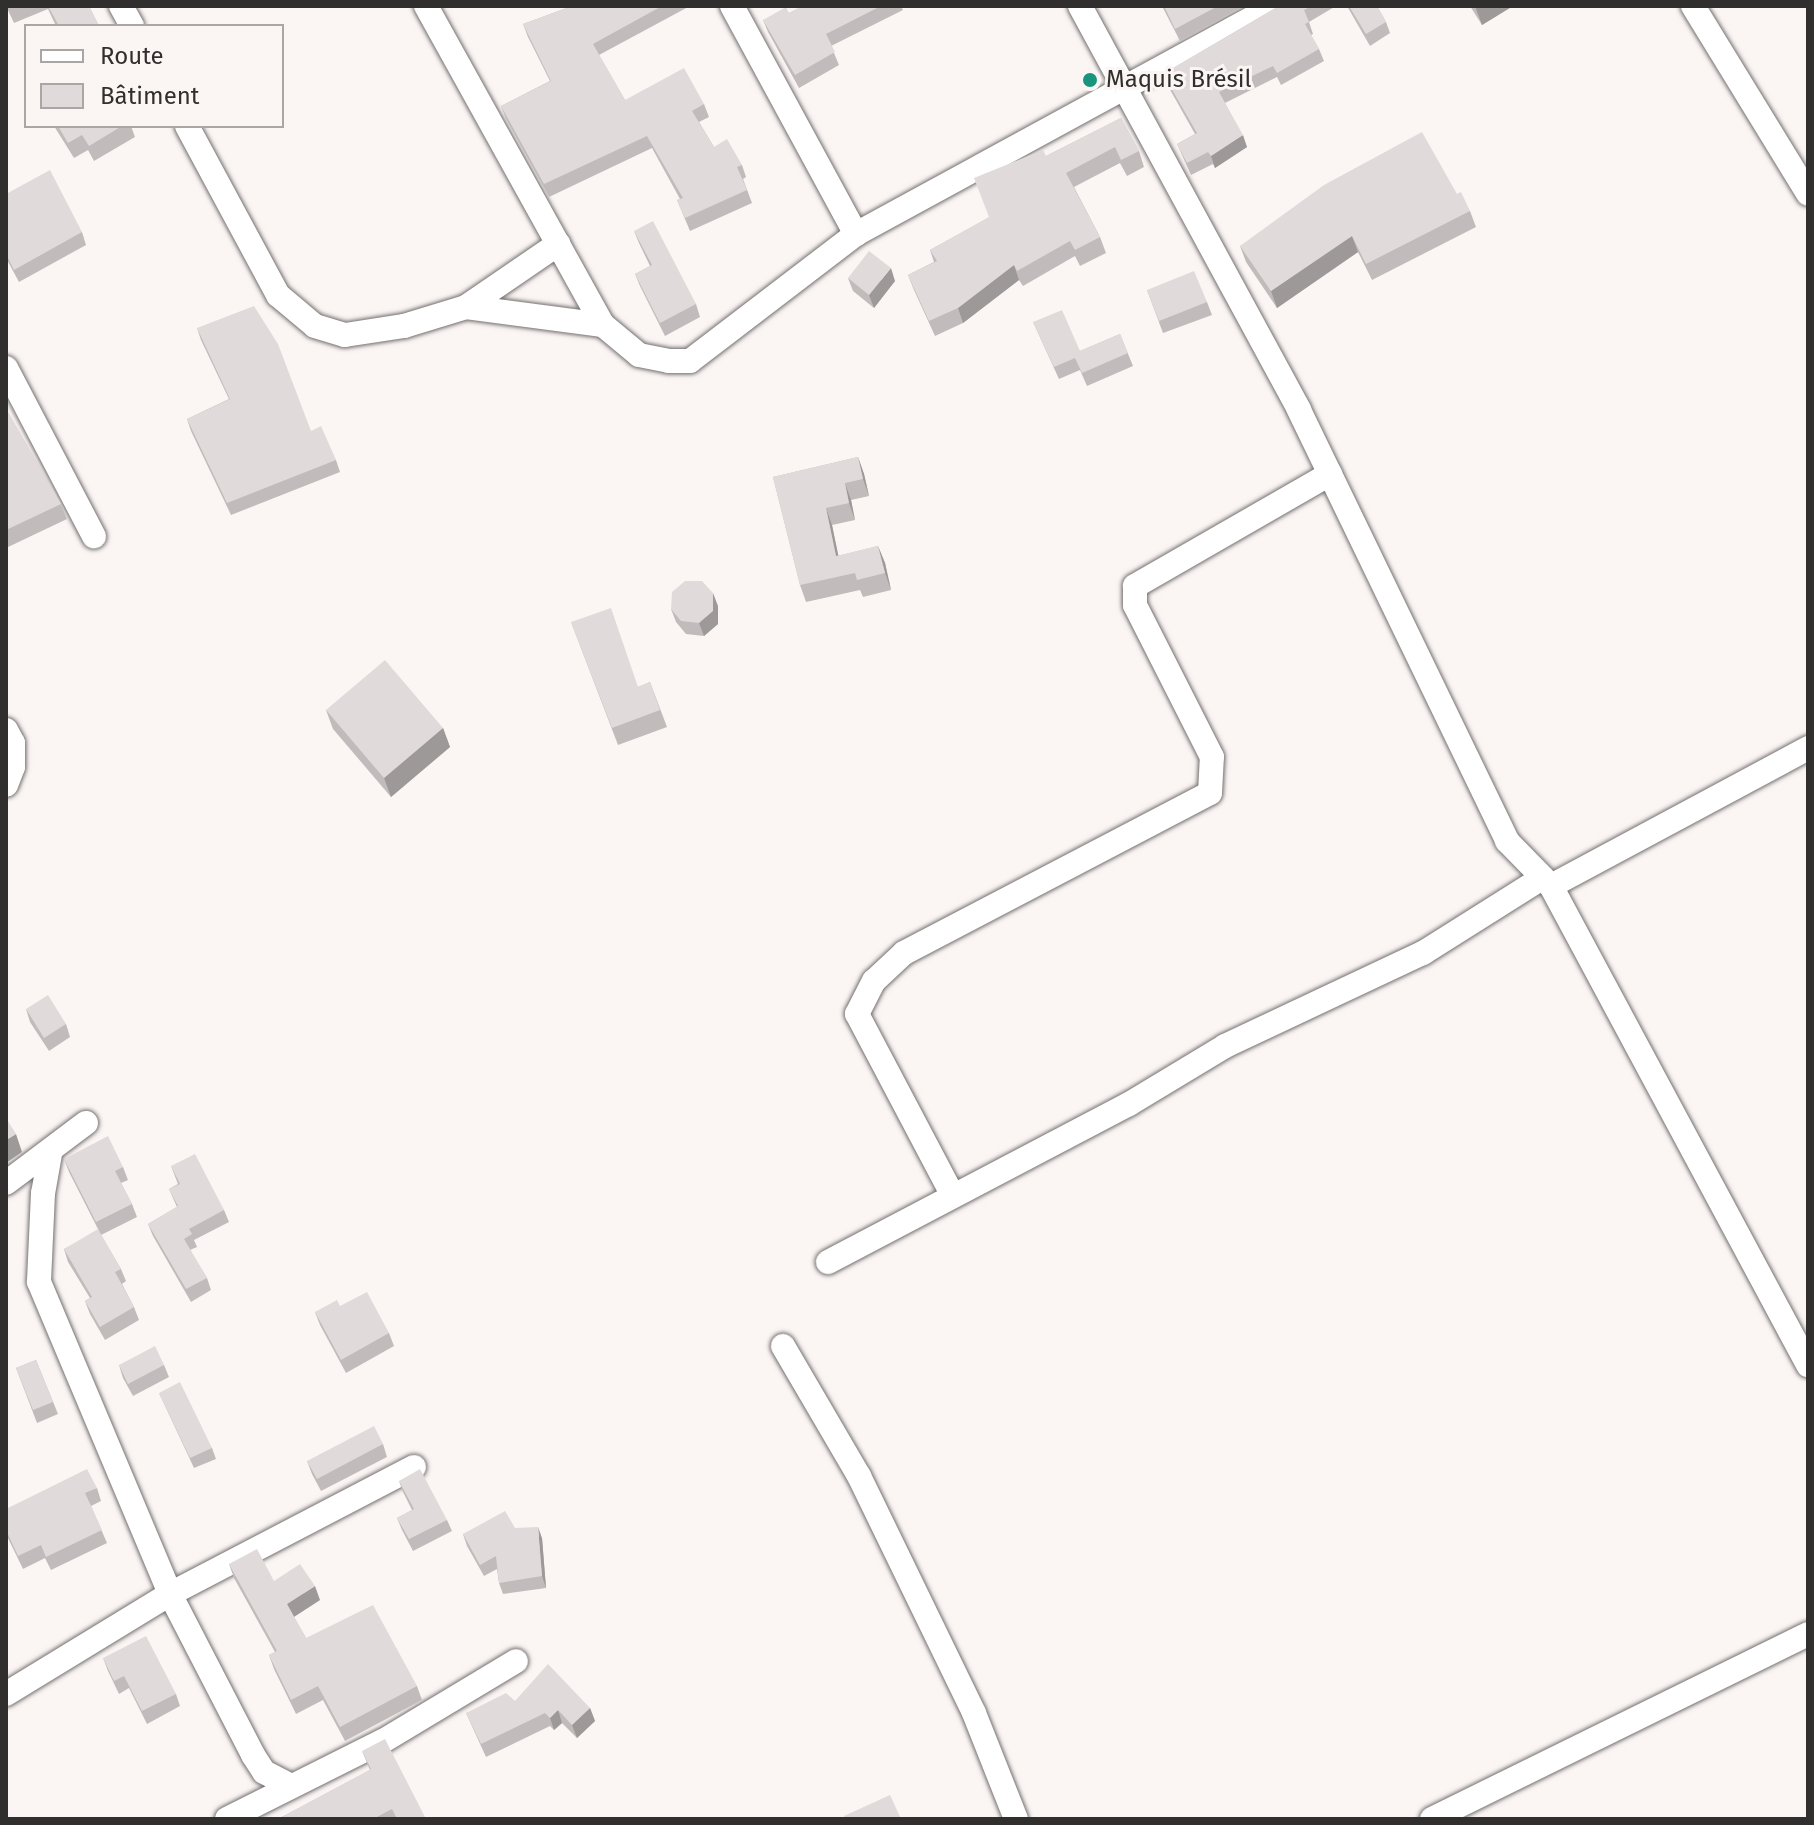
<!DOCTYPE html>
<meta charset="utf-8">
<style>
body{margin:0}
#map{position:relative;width:1814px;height:1825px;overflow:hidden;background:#fbf6f4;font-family:"Fira Sans",sans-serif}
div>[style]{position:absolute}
.roads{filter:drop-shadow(0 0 2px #74706f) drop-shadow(0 0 2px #74706f)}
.street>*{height:24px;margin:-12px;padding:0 12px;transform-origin:12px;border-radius:12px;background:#fff}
.wall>*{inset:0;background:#c1bcbb}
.shaded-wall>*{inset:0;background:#9d9999}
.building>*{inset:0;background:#e0dbda}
.dots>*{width:22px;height:22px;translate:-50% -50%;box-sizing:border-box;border:4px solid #fbf6f4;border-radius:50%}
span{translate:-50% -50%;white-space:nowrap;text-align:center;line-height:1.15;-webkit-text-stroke:6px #fbf6f4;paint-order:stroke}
.poi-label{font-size:24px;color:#312f2e}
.left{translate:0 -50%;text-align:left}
.frame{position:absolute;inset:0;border:8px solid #312f2e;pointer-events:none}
.legend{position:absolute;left:24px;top:24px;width:260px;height:104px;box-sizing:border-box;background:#fbf6f4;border:2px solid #aaa6a5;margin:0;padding:10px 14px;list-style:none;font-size:24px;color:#312f2e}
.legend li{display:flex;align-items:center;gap:16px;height:40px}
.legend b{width:40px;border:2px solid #aaa6a5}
</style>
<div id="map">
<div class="roads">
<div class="street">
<i style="left:121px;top:6px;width:23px;rotate:61deg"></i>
<i style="left:426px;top:6px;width:365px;rotate:61deg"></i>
<i style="left:603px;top:325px;width:47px;rotate:39.8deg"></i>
<i style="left:639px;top:355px;width:31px;rotate:11deg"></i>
<i style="left:669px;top:361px;width:21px"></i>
<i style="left:690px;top:361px;width:209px;rotate:-37.4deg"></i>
<i style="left:856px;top:234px;width:477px;rotate:-28.6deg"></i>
<i style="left:732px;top:6px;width:260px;rotate:61.5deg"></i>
<i style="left:1080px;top:6px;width:460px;rotate:61.5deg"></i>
<i style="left:1299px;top:410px;width:479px;rotate:64.2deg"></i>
<i style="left:1507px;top:841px;width:63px;rotate:45.6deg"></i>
<i style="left:1551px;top:886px;width:544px;rotate:61.78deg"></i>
<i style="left:1693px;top:6px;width:220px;rotate:58.5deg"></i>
<i style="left:187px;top:126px;width:192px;rotate:61.7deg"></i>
<i style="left:278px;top:295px;width:48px;rotate:40deg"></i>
<i style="left:315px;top:326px;width:31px;rotate:17deg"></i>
<i style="left:345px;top:335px;width:60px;rotate:-8.7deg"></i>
<i style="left:404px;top:326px;width:65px;rotate:-17deg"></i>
<i style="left:466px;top:307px;width:112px;rotate:-34.4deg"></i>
<i style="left:466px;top:307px;width:138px;rotate:7.5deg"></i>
<i style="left:6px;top:368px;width:190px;rotate:62.4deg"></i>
<i style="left:6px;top:730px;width:15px;rotate:62deg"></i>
<i style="left:13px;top:743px;width:24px;rotate:90deg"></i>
<i style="left:13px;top:767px;width:19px;rotate:111deg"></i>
<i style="left:1551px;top:886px;width:292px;rotate:-28.2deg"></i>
<i style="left:50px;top:1154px;width:40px;rotate:100deg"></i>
<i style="left:43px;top:1193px;width:89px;rotate:92.6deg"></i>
<i style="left:39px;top:1282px;width:338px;rotate:67.2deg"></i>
<i style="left:170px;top:1594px;width:181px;rotate:62.7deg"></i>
<i style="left:253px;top:1755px;width:20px;rotate:57deg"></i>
<i style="left:264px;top:1772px;width:30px;rotate:27deg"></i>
<i style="left:6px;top:1183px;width:100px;rotate:-36.9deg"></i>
<i style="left:953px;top:1196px;width:206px;rotate:-117.8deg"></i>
<i style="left:857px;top:1014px;width:37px;rotate:-63deg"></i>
<i style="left:874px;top:981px;width:41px;rotate:-43deg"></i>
<i style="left:904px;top:953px;width:345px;rotate:-27.6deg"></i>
<i style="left:1210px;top:793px;width:36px;rotate:-87deg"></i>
<i style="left:1212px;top:757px;width:170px;rotate:-116.9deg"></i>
<i style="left:1135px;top:605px;width:19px;rotate:-90deg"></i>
<i style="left:1135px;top:586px;width:225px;rotate:-29.9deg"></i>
<i style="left:828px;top:1262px;width:340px;rotate:-27.7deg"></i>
<i style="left:1129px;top:1104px;width:112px;rotate:-31.1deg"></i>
<i style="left:1225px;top:1046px;width:219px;rotate:-25.2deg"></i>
<i style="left:1423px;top:953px;width:141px;rotate:-32.2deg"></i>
<i style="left:783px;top:1346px;width:151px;rotate:59.7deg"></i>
<i style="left:859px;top:1476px;width:263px;rotate:64.1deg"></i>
<i style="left:974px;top:1713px;width:114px;rotate:68.4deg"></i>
<i style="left:6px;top:1694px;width:192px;rotate:-31.4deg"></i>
<i style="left:170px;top:1594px;width:275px;rotate:-27.5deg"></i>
<i style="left:227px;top:1819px;width:174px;rotate:-26.6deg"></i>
<i style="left:383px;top:1741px;width:155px;rotate:-31deg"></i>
<i style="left:1432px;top:1819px;width:419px;rotate:-26.2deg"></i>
</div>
</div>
<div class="wall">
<i style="clip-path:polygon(6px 6px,89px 6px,99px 26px,56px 26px,48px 9px,14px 23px)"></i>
<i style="clip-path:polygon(572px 6px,690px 6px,599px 55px,625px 100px,704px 104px,709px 117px,699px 122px,714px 147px,742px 165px,746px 177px,743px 179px,752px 203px,690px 231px,677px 200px,680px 199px,652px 148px,549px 197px,506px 119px,501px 106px,550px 81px,528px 37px,523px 24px)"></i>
<i style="clip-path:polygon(803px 6px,901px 6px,903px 10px,831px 46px,839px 65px,799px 88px,768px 32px,763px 20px,789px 13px)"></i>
<i style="clip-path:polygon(1162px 6px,1244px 6px,1180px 41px)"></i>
<i style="clip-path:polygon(1279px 6px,1336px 6px,1309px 22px,1313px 34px,1311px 35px,1319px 49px,1324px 61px,1281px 85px,1277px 77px,1225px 103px,1247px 147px,1215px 168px,1213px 164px,1191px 175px,1177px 144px,1195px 134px,1168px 86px,1163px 74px)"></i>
<i style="clip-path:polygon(1347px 6px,1377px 6px,1386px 22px,1390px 33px,1370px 46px)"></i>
<i style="clip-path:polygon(1470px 6px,1513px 6px,1482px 25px)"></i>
<i style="clip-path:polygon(1121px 118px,1139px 151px,1144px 167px,1127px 176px,1120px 163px,1074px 187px,1100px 237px,1106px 253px,1080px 266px,1075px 256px,1023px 286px,1019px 280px,963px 323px,935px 336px,914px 290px,908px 275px,934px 262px,930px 250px,988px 218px,1046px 156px)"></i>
<i style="clip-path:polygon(54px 126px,131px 126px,135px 137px,94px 161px,88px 150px,74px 158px)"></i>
<i style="clip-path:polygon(6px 194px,82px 232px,86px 245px,19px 282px,6px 258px)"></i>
<i style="clip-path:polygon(1457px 194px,1470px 211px,1476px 227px,1372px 280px,1358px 252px,1277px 308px,1246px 262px,1240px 246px)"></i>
<i style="clip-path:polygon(634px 231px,696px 304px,700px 317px,665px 336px,640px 286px,635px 274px,650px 266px,639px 243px)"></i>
<i style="clip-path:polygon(848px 278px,895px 281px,874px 308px,853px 291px)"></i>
<i style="clip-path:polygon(1147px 290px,1207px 302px,1212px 315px,1163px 333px)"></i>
<i style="clip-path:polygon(1033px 322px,1080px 351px,1120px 334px,1133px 366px,1087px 386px,1080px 370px,1059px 379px)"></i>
<i style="clip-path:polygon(197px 328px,311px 431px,336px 460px,340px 472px,231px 515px,191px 431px,187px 419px,229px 399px,201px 340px)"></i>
<i style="clip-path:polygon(6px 409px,61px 504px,67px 519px,6px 548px)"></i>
<i style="clip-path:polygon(858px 457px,864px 474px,869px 496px,851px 500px,855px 520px,832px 525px,838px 556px,878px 546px,885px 563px,891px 590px,863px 597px,860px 590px,806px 602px,800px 585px,773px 477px)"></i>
<i style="clip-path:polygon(718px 606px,718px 624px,704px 636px,686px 634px,676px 622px,671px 609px)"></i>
<i style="clip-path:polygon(571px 622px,638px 687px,650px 682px,667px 727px,618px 745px)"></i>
<i style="clip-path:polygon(326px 710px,443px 728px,450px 747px,391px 797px,333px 729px)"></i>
<i style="clip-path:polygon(26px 1009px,66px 1024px,70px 1037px,49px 1051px,30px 1022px)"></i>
<i style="clip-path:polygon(64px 1159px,123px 1167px,128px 1180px,121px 1183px,132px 1204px,137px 1217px,101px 1235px,121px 1269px,126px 1281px,122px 1284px,134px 1307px,139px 1320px,105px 1340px,90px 1314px,85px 1301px,90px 1298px,68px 1262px,64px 1249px,99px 1231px,69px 1172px)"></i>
<i style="clip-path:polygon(171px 1166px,224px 1210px,229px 1222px,194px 1240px,197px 1247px,190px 1250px,207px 1278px,211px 1290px,191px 1302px,153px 1236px,148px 1224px,177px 1207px,169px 1189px,178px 1184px)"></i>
<i style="clip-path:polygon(340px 1306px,389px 1333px,394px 1346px,346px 1373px,320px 1325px,315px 1312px)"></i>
<i style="clip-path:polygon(36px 1360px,58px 1414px,37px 1423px,16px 1368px)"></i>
<i style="clip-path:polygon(119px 1365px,164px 1365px,169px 1377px,133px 1396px,123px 1378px)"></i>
<i style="clip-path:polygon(159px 1393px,212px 1448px,216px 1459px,194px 1468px)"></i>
<i style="clip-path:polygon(383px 1444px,387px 1457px,321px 1491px,312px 1474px,307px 1461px)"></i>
<i style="clip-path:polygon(399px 1481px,447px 1520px,452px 1531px,413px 1551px,402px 1530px,397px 1518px,412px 1510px,403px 1492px)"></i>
<i style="clip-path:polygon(97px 1488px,101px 1501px,91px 1506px,107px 1543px,51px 1570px,45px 1558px,23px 1569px,6px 1534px,6px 1509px)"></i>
<i style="clip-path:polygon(515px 1528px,542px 1538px,546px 1588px,503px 1594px,499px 1583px,497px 1569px,484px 1576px,467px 1546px,463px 1534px)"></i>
<i style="clip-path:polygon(229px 1564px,320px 1600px,294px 1617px,306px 1638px,417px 1686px,422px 1700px,345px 1741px,323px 1700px,296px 1714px,274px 1669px,269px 1655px,275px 1652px,234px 1578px)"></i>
<i style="clip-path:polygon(103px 1658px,176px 1694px,180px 1706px,147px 1724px,129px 1688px,119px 1694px,108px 1671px)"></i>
<i style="clip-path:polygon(515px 1701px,590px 1708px,595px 1721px,577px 1738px,562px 1723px,554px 1730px,550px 1726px,486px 1757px,466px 1713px)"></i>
<i style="clip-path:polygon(362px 1751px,426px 1819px,278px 1819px,370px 1770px)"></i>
</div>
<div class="shaded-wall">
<i style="clip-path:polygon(1475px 6px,1513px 6px,1482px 25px)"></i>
<i style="clip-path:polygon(1243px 135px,1247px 147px,1215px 168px,1211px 156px)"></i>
<i style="clip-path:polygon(1352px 236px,1358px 252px,1277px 308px,1271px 291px)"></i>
<i style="clip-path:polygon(1014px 265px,1019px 280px,963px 323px,958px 308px)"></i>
<i style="clip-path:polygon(891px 268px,895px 281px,874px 308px,869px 295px)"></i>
<i style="clip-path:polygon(858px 457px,864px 474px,869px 496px,863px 479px)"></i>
<i style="clip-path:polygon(845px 483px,851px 500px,855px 520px,849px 503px)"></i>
<i style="clip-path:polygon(826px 508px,832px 525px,842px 573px,836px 556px)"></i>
<i style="clip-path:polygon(878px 546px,885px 563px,891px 590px,885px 573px)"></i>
<i style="clip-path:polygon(713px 593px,718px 606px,718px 624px,704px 636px,699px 623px)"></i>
<i style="clip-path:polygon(443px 728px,450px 747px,391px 797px,384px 778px)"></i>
<i style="clip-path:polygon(16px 1134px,22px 1152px,6px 1163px,6px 1140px)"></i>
<i style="clip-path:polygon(538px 1527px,542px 1538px,546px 1588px,542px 1576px)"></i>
<i style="clip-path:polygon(315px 1586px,320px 1600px,292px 1618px,287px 1604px)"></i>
<i style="clip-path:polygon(590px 1708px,595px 1721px,577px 1738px,572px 1725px)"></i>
<i style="clip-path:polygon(558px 1710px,562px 1723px,554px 1730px,550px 1718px)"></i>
</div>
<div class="building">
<i style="clip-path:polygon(48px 6px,89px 6px,99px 26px,59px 26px)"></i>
<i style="clip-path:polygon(572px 6px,662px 6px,593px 44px,625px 100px,684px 68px,704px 104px,692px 111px,714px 147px,727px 139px,742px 165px,737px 167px,747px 190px,685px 218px,677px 200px,683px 198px,647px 136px,544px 184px,501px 106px,551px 81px,523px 24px)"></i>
<i style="clip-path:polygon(803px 6px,881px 6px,826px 34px,835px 52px,795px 75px,763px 20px,786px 7px,789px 13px)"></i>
<i style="clip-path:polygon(1164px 6px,1218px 6px,1175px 29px)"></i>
<i style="clip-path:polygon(1279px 6px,1312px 6px,1304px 10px,1309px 22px,1305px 24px,1319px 49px,1277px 73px,1273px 66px,1219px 92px,1243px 135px,1211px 156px,1208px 152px,1187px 163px,1177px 144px,1197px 133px,1163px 74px)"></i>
<i style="clip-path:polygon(1349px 6px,1377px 6px,1386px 22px,1366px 34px)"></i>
<i style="clip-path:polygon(1121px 118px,1139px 151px,1121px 160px,1115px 147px,1066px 173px,1100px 237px,1075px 250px,1070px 241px,1017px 271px,1014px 265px,958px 308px,929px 321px,908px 275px,937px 261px,930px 250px,989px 217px,974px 178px,1043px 150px,1046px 156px)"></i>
<i style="clip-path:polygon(58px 126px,122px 126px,89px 146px,82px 135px,68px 143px)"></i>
<i style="clip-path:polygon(1422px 132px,1457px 194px,1461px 192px,1470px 211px,1366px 264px,1352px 236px,1271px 291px,1240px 246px,1324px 185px)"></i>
<i style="clip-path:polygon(50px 170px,82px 232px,14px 270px,6px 254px,6px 194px)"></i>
<i style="clip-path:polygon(653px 221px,696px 304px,660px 323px,635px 274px,652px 265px,634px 231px)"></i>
<i style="clip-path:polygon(869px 251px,891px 268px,869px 295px,848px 278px)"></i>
<i style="clip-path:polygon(1194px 271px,1207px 302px,1159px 321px,1147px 290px)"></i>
<i style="clip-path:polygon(254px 306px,278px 344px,311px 431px,321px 426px,336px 460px,227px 503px,187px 419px,230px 399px,197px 328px)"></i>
<i style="clip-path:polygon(1062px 310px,1080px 351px,1120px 334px,1128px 353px,1082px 373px,1075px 358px,1054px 367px,1033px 322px)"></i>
<i style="clip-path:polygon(6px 409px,61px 504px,6px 530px)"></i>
<i style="clip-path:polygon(858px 457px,863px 479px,845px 483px,849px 503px,826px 508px,836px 556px,878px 546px,885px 573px,857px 580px,855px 573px,800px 585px,773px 477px)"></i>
<i style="clip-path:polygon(685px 581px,702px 581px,713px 593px,713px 611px,699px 623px,681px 621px,671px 609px,672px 592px)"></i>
<i style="clip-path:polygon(611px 608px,638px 687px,650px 682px,660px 710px,612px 728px,571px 622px)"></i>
<i style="clip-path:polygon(385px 660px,443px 728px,384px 778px,326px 710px)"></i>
<i style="clip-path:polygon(48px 995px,66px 1024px,44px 1038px,26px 1009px)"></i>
<i style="clip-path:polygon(6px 1118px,16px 1134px,6px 1140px)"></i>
<i style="clip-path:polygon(108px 1136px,123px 1167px,115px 1171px,132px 1204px,96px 1222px,64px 1159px)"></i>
<i style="clip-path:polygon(195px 1154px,224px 1210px,189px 1229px,192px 1234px,184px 1239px,207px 1278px,186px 1289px,148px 1224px,178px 1206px,169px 1189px,180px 1184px,171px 1166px)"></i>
<i style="clip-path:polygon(98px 1229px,121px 1269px,115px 1272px,134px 1307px,100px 1327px,85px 1301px,92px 1297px,64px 1249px)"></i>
<i style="clip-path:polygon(367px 1292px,389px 1333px,341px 1360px,315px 1312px,337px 1300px,340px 1306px)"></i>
<i style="clip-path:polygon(155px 1346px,164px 1365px,128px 1384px,119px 1365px)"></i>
<i style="clip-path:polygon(36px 1360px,53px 1402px,33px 1410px,16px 1368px)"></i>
<i style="clip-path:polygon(180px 1382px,212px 1448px,190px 1458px,159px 1393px)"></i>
<i style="clip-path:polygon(374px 1426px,383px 1444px,317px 1479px,307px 1461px)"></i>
<i style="clip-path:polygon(87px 1469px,97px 1488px,85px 1493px,102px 1530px,46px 1557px,41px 1545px,18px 1556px,6px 1530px,6px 1509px)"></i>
<i style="clip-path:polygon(420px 1469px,447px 1520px,409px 1539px,397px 1518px,414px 1509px,399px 1481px)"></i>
<i style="clip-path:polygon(505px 1511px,515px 1528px,538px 1527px,542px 1576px,499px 1583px,496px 1556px,480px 1565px,463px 1534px)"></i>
<i style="clip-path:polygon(257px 1549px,274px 1581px,300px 1564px,315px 1586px,287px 1604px,306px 1638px,373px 1605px,417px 1686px,340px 1727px,318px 1686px,291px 1700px,269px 1655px,277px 1651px,229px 1564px)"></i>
<i style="clip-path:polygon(146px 1636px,176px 1694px,142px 1711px,124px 1676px,114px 1681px,103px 1658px)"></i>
<i style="clip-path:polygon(548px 1664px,590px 1708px,572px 1725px,558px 1710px,550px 1718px,545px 1713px,481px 1744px,466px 1713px,506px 1693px,515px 1701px)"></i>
<i style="clip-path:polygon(385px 1739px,426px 1819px,397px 1819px,392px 1809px,373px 1819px,278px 1819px,371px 1769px,362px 1751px)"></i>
<i style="clip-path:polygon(890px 1795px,901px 1819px,846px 1819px,844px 1816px)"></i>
</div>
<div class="dots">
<i style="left:1090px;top:80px;background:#18957c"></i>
</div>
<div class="poi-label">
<span class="left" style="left:1106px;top:80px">Maquis Brésil</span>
</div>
<div class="frame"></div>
<ul class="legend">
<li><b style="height:10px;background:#fff"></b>Route</li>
<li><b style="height:22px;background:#e0dbda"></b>Bâtiment</li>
</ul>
</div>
